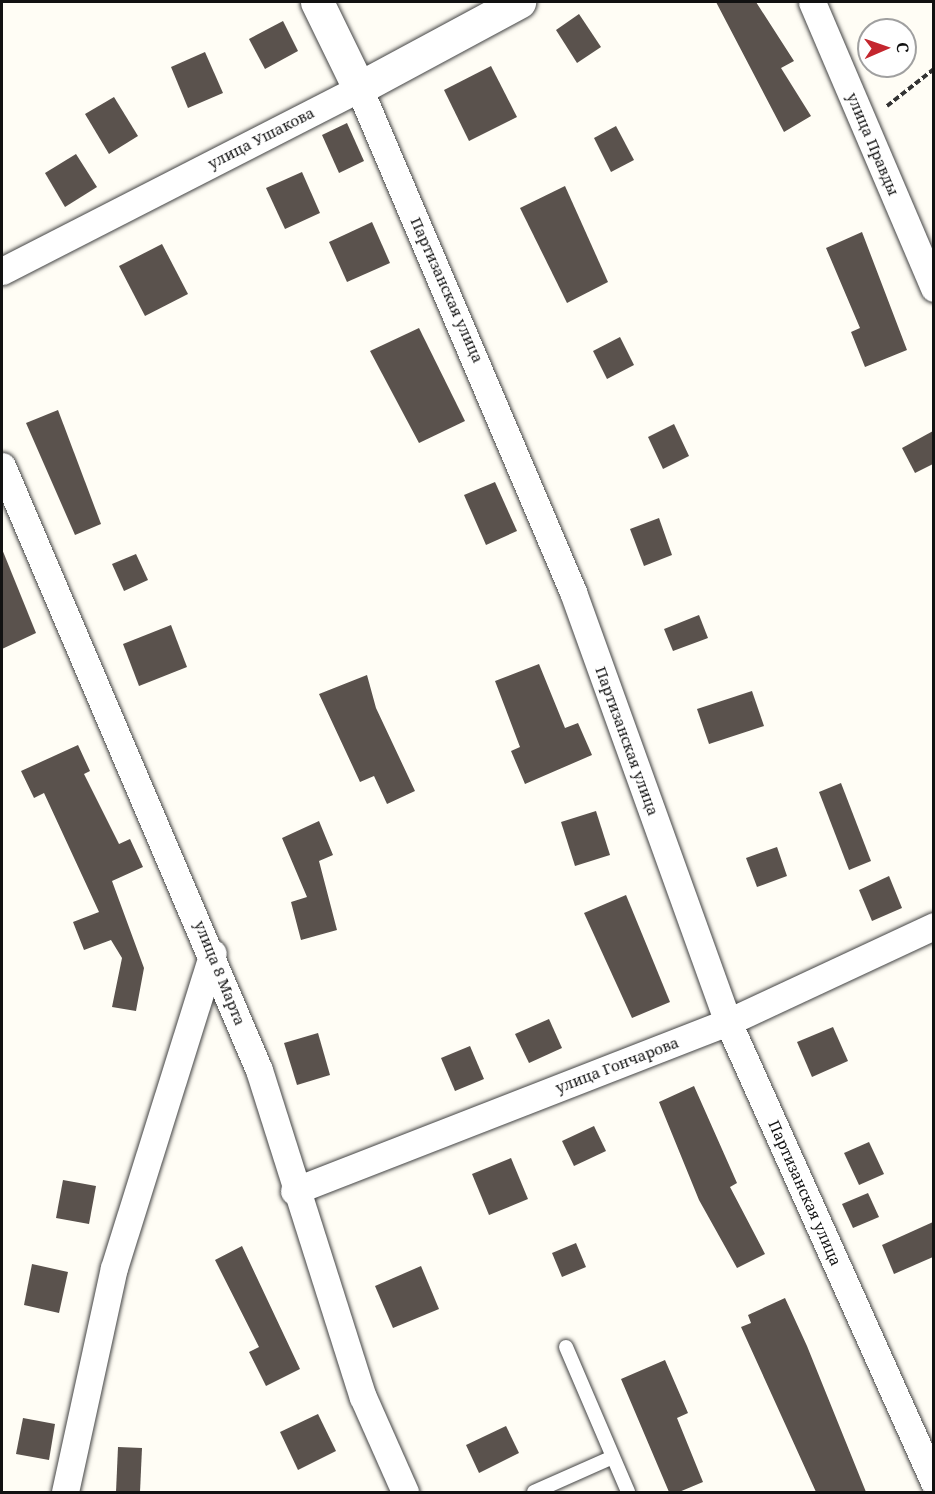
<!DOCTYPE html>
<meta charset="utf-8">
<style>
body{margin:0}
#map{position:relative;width:935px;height:1494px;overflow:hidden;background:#fffdf5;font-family:"Noto Serif",serif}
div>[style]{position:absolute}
.building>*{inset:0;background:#5a524d}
.path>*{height:4px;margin-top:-2px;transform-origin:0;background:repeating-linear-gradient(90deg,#333 0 6px,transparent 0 9px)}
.roads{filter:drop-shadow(0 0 2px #444) drop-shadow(0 0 2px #444)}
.service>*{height:14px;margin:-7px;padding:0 7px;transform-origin:7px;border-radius:7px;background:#fff}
.minor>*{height:27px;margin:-13.5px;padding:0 13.5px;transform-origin:13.5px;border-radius:13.5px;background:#fff}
.tertiary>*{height:33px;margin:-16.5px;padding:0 16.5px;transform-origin:16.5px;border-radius:16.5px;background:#fff}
span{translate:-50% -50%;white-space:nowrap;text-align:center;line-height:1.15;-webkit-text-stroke:6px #fff;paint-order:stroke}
.street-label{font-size:15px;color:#111}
.frame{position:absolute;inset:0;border:3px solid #111;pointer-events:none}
.north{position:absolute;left:857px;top:18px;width:60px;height:60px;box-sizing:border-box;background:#fff;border:2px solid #a0a0a0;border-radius:50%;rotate:88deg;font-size:16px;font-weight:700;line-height:24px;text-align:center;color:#111}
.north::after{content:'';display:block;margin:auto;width:21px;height:27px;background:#c4262e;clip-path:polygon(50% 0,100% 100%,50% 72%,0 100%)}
</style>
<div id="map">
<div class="building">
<i style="clip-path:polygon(716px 2px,756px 2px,794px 61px,781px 68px,811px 116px,784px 132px)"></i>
<i style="clip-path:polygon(579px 14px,601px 47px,577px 63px,556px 30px)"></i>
<i style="clip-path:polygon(283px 21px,298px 51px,265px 69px,249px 39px)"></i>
<i style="clip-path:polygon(205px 52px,223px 93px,188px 108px,171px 67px)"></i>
<i style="clip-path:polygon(491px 66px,517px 117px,469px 141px,444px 90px)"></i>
<i style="clip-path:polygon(114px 97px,138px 136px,109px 154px,85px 114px)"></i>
<i style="clip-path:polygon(347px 123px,364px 161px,339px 173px,322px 135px)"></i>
<i style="clip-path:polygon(616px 126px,634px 160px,611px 172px,594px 138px)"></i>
<i style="clip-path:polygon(76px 154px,97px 187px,65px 207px,45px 173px)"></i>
<i style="clip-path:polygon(302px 172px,320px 213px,285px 229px,266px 188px)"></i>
<i style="clip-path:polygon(565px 186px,608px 282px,567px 303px,520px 208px)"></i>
<i style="clip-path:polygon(372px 222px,390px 263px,347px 282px,329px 242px)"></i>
<i style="clip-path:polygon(862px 232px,907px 350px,865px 367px,851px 332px,860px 328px,826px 248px)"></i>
<i style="clip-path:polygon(162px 244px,188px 294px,145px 316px,119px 266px)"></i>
<i style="clip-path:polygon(419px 328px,465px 421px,419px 443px,370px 351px)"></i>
<i style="clip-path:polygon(620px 337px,634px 365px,607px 379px,593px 351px)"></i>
<i style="clip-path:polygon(58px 410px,101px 524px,75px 535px,26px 423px)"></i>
<i style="clip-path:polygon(674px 424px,689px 456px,663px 469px,648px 437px)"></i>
<i style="clip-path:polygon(933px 431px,933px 464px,915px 473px,902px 448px)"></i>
<i style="clip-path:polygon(495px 482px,517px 531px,486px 545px,464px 495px)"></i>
<i style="clip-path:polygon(659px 518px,672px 555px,644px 566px,630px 529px)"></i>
<i style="clip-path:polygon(2px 549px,36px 633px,2px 649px)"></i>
<i style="clip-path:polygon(136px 554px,148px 580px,124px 591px,112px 564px)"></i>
<i style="clip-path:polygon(699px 615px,708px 638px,673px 651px,664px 629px)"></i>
<i style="clip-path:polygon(171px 625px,187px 667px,139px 686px,123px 644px)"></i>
<i style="clip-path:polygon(539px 664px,565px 728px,578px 723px,592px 755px,525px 784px,511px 751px,520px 747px,495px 681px)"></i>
<i style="clip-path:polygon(367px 675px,376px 708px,415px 791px,387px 804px,374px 776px,360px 782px,319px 694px)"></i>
<i style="clip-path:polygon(752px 691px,764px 726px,709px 744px,697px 709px)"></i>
<i style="clip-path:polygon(78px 745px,90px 771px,84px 774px,119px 844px,130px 839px,143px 867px,112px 881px,144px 968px,136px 1011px,112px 1007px,122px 958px,111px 940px,84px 950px,73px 922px,99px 912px,44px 793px,34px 798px,21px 771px)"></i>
<i style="clip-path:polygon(841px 783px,871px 861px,849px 870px,819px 792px)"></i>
<i style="clip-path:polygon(596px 811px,610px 855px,575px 866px,561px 822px)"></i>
<i style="clip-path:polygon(319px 821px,333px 855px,319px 861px,337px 930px,301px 940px,291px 902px,307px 897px,282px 838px)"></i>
<i style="clip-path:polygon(777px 847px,787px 876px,757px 887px,746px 858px)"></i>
<i style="clip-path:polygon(889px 876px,902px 908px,872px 921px,859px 890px)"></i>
<i style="clip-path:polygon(626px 895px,670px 1002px,632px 1018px,584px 913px)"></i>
<i style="clip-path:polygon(549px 1019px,562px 1048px,529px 1063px,515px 1034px)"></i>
<i style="clip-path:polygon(833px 1027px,848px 1061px,812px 1077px,797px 1042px)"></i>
<i style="clip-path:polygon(318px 1033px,330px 1075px,297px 1085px,284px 1043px)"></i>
<i style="clip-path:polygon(470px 1046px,484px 1079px,455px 1091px,441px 1058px)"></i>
<i style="clip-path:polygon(694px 1086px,737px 1183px,730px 1187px,765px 1254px,737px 1268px,699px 1200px,659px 1102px)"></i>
<i style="clip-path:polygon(594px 1126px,606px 1151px,574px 1166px,562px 1141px)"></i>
<i style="clip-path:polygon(869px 1142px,884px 1174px,859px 1185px,844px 1153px)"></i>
<i style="clip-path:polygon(511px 1158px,528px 1199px,489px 1215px,472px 1174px)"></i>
<i style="clip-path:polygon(63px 1180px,96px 1186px,89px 1224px,56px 1218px)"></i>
<i style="clip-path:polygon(868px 1193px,879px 1217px,853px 1228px,842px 1204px)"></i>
<i style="clip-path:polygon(933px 1222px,933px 1257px,894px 1274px,882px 1245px)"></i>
<i style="clip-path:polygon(576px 1243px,586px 1267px,562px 1277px,552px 1253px)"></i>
<i style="clip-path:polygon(242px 1246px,300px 1369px,266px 1386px,249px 1352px,259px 1347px,215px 1260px)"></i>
<i style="clip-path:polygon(32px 1264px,68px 1272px,59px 1313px,24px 1305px)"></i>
<i style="clip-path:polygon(421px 1266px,439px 1309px,393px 1328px,375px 1286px)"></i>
<i style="clip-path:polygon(785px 1298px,807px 1346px,866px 1492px,816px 1492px,741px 1327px,751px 1323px,748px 1315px)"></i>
<i style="clip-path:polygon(665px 1360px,688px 1413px,677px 1418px,703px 1482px,679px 1492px,669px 1492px,621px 1379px)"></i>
<i style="clip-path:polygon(318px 1414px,336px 1451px,298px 1470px,280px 1432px)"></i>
<i style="clip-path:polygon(23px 1418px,55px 1424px,49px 1460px,16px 1454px)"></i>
<i style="clip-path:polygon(506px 1426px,519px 1453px,479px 1473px,466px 1445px)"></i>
<i style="clip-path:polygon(118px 1447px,142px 1448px,140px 1492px,116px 1492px)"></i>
</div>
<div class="path">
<i style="left:887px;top:106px;width:60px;rotate:-38.2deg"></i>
</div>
<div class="roads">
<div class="service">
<i style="left:566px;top:1347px;width:158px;rotate:66.8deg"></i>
<i style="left:534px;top:1492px;width:86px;rotate:-23.9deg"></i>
</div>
<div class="minor">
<i style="left:812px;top:2px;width:311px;rotate:66.9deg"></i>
<i style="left:2px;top:271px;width:401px;rotate:-27.1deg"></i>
<i style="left:359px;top:88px;width:548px;rotate:66.99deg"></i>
<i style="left:573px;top:592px;width:457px;rotate:70.2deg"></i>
<i style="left:728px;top:1022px;width:504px;rotate:65.88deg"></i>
<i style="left:2px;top:466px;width:656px;rotate:66.95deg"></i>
<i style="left:259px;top:1070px;width:343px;rotate:72.4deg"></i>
<i style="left:363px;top:1397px;width:104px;rotate:66.1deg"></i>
<i style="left:294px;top:1191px;width:466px;rotate:-21.3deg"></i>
<i style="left:728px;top:1022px;width:227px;rotate:-25deg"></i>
<i style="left:65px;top:1492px;width:229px;rotate:-77.7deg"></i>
<i style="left:114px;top:1268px;width:330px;rotate:-72.6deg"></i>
</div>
<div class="tertiary">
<i style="left:317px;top:2px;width:96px;rotate:64deg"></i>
<i style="left:359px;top:88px;width:182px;rotate:-28.3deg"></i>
</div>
</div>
<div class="street-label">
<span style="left:261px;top:138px;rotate:-27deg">улица Ушакова</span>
<span style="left:873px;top:144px;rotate:67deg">улица Правды</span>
<span style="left:447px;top:290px;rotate:66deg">Партизанская улица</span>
<span style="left:627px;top:741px;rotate:70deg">Партизанская улица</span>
<span style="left:220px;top:973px;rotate:68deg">улица 8 Марта</span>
<span style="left:617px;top:1065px;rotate:-21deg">улица Гончарова</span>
<span style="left:805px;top:1193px;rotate:66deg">Партизанская улица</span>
</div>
<div class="frame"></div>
<div class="north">С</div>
</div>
